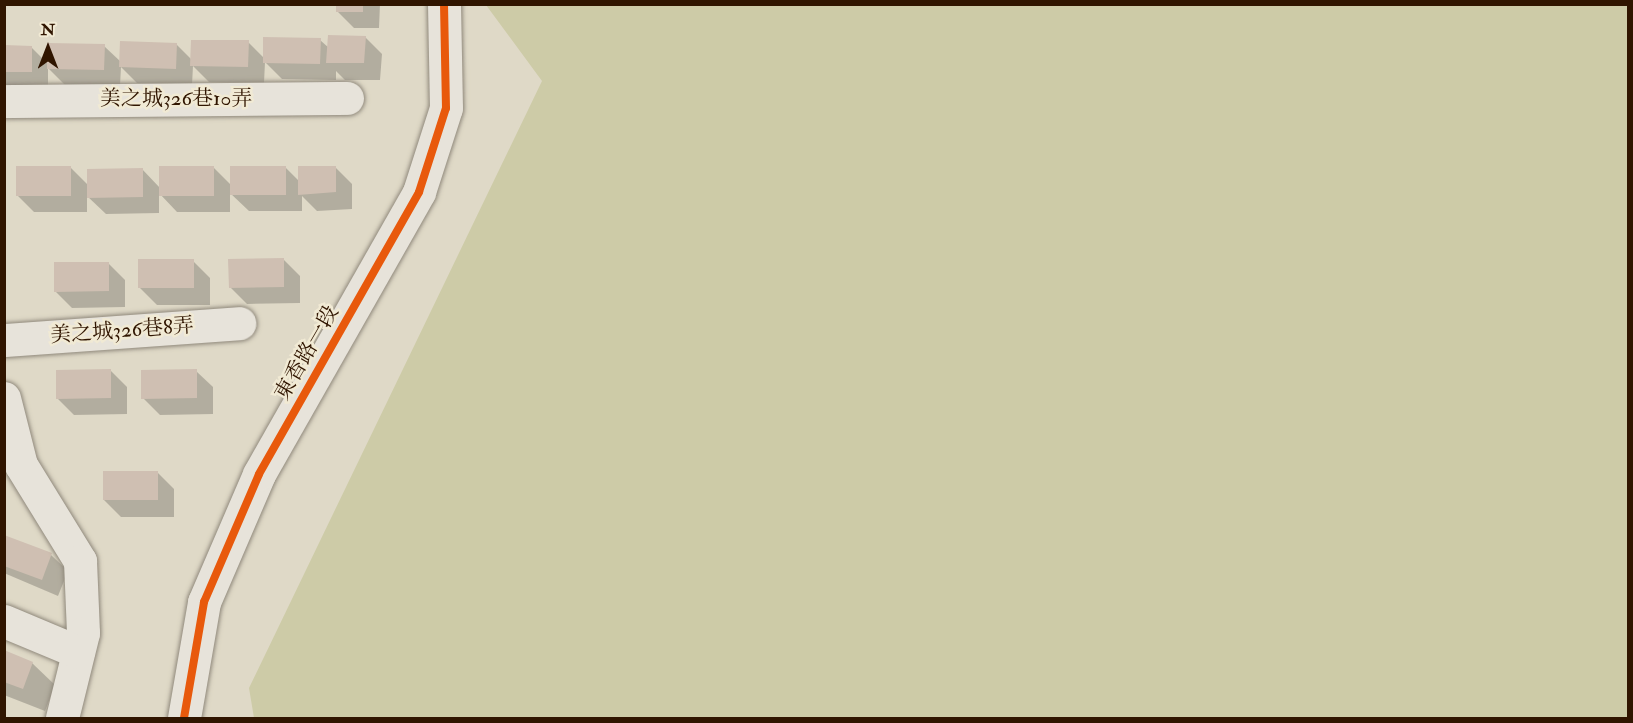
<!DOCTYPE html>
<meta charset="utf-8">
<style>
body{margin:0}
#map{position:relative;width:1633px;height:723px;overflow:hidden;background:#dfd9c7;font-family:"IM FELL Double Pica","Noto Serif TC",serif}
div>[style]{position:absolute}
.green>*{inset:0;background:#cdcba7}
.shadow>*{inset:0;background:#0003}
.building>*{inset:0;background:#cfbfb2}
.roads{filter:drop-shadow(0 0 2px #90897c) drop-shadow(0 0 2px #90897c)}
.minor>*{height:33px;margin:-16.5px;padding:0 16.5px;transform-origin:16.5px;border-radius:16.5px;background:#e7e3da}
.cycleway>*{height:8px;margin:-4px;padding:0 4px;transform-origin:4px;border-radius:4px;background:#e8590c}
span{translate:-50% -50%;white-space:nowrap;text-align:center;line-height:1.15;-webkit-text-stroke:5px #f1ead4;paint-order:stroke}
.street-label{font-size:21px;color:#301500}
.frame{position:absolute;inset:0;border:6px solid #301500;pointer-events:none}
.north{position:absolute;left:18px;top:18px;width:60px;height:60px;-webkit-text-stroke:4px #f1ead4;paint-order:stroke;rotate:0deg;font-size:16px;font-weight:700;line-height:24px;text-align:center;color:#301500}
.north::after{content:'';display:block;margin:auto;width:21px;height:27px;background:#301500;clip-path:polygon(50% 0,100% 100%,50% 72%,0 100%)}
</style>
<div id="map">
<div class="green">
<i style="clip-path:polygon(486px 5px,1628px 5px,1628px 718px,254px 718px,249px 688px,542px 81px)"></i>
</div>
<div class="shadow">
<i style="clip-path:polygon(337px 4px,380px 4px,379px 28px,354px 28px,337px 11px)"></i>
<i style="clip-path:polygon(365px 37px,382px 54px,380px 80px,345px 80px,336px 71px,336px 80px,282px 79px,265px 62px,264px 83px,209px 82px,193px 66px,192px 85px,137px 83px,121px 67px,120px 86px,65px 85px,48px 68px,48px 88px,4px 87px,4px 47px,31px 47px,48px 64px,104px 46px,121px 62px,176px 44px,192px 60px,248px 42px,265px 59px,320px 40px,329px 48px)"></i>
<i style="clip-path:polygon(285px 167px,300px 182px,335px 167px,352px 184px,352px 209px,317px 211px,302px 196px,302px 211px,249px 211px,230px 193px,230px 212px,177px 212px,159px 193px,159px 213px,106px 214px,87px 196px,87px 212px,34px 212px,17px 195px,71px 168px,89px 186px,142px 169px,160px 188px,214px 168px,232px 186px)"></i>
<i style="clip-path:polygon(283px 259px,300px 276px,300px 303px,247px 304px,230px 287px)"></i>
<i style="clip-path:polygon(193px 261px,210px 278px,210px 305px,157px 305px,140px 288px)"></i>
<i style="clip-path:polygon(108px 263px,125px 280px,125px 307px,72px 308px,55px 291px)"></i>
<i style="clip-path:polygon(111px 371px,127px 387px,127px 414px,74px 415px,57px 398px)"></i>
<i style="clip-path:polygon(196px 371px,213px 387px,213px 414px,160px 415px,143px 398px)"></i>
<i style="clip-path:polygon(158px 473px,174px 489px,174px 517px,121px 517px,104px 500px)"></i>
<i style="clip-path:polygon(4px 537px,51px 555px,68px 571px,58px 596px,4px 573px)"></i>
<i style="clip-path:polygon(4px 652px,32px 663px,55px 685px,45px 711px,4px 695px)"></i>
</div>
<div class="building">
<i style="clip-path:polygon(336px 4px,363px 4px,363px 12px,336px 12px)"></i>
<i style="clip-path:polygon(328px 35px,366px 36px,364px 63px,326px 63px)"></i>
<i style="clip-path:polygon(263px 37px,321px 38px,320px 64px,263px 63px)"></i>
<i style="clip-path:polygon(191px 40px,249px 40px,248px 67px,190px 66px)"></i>
<i style="clip-path:polygon(120px 41px,177px 43px,176px 69px,119px 67px)"></i>
<i style="clip-path:polygon(47px 43px,105px 44px,104px 70px,47px 69px)"></i>
<i style="clip-path:polygon(4px 45px,32px 46px,32px 72px,4px 72px)"></i>
<i style="clip-path:polygon(16px 166px,71px 166px,71px 196px,16px 196px)"></i>
<i style="clip-path:polygon(159px 166px,214px 166px,214px 196px,159px 196px)"></i>
<i style="clip-path:polygon(230px 166px,286px 166px,286px 195px,230px 195px)"></i>
<i style="clip-path:polygon(298px 166px,336px 166px,336px 192px,298px 195px)"></i>
<i style="clip-path:polygon(143px 168px,143px 197px,87px 198px,87px 169px)"></i>
<i style="clip-path:polygon(284px 258px,284px 287px,229px 288px,228px 259px)"></i>
<i style="clip-path:polygon(138px 259px,194px 259px,194px 288px,138px 288px)"></i>
<i style="clip-path:polygon(54px 262px,109px 262px,109px 291px,54px 292px)"></i>
<i style="clip-path:polygon(111px 369px,111px 398px,56px 399px,56px 370px)"></i>
<i style="clip-path:polygon(197px 369px,197px 398px,141px 399px,141px 370px)"></i>
<i style="clip-path:polygon(103px 471px,158px 471px,158px 500px,103px 500px)"></i>
<i style="clip-path:polygon(4px 535px,52px 553px,42px 580px,4px 566px)"></i>
<i style="clip-path:polygon(4px 650px,33px 662px,23px 689px,4px 682px)"></i>
</div>
<div class="roads">
<div class="minor">
<i style="left:4px;top:101px;width:343px;rotate:-0.5deg"></i>
<i style="left:4px;top:340px;width:236px;rotate:-4.1deg"></i>
<i style="left:4px;top:398px;width:69px;rotate:75.8deg"></i>
<i style="left:21px;top:465px;width:113px;rotate:58.4deg"></i>
<i style="left:80px;top:561px;width:72px;rotate:87.6deg"></i>
<i style="left:83px;top:633px;width:88px;rotate:103.9deg"></i>
<i style="left:4px;top:621px;width:80px;rotate:22.7deg"></i>
<i style="left:184px;top:718px;width:118px;rotate:-80.2deg"></i>
<i style="left:204px;top:602px;width:139px;rotate:-66.7deg"></i>
<i style="left:259px;top:474px;width:324px;rotate:-60.4deg"></i>
<i style="left:419px;top:192px;width:88px;rotate:-72.2deg"></i>
<i style="left:446px;top:108px;width:104px;rotate:-91.1deg"></i>
</div>
</div>
<div class="cycleway">
<i style="left:184px;top:718px;width:118px;rotate:-80.2deg"></i>
<i style="left:204px;top:602px;width:139px;rotate:-66.7deg"></i>
<i style="left:259px;top:474px;width:324px;rotate:-60.4deg"></i>
<i style="left:419px;top:192px;width:88px;rotate:-72.2deg"></i>
<i style="left:446px;top:108px;width:104px;rotate:-91.1deg"></i>
</div>
<div class="street-label">
<span style="left:176px;top:99px">美之城326巷10弄</span>
<span style="left:122px;top:331px;rotate:-4deg">美之城326巷8弄</span>
<span style="left:307px;top:353px;rotate:-60deg">東香路一段</span>
</div>
<div class="frame"></div>
<div class="north">N</div>
</div>
